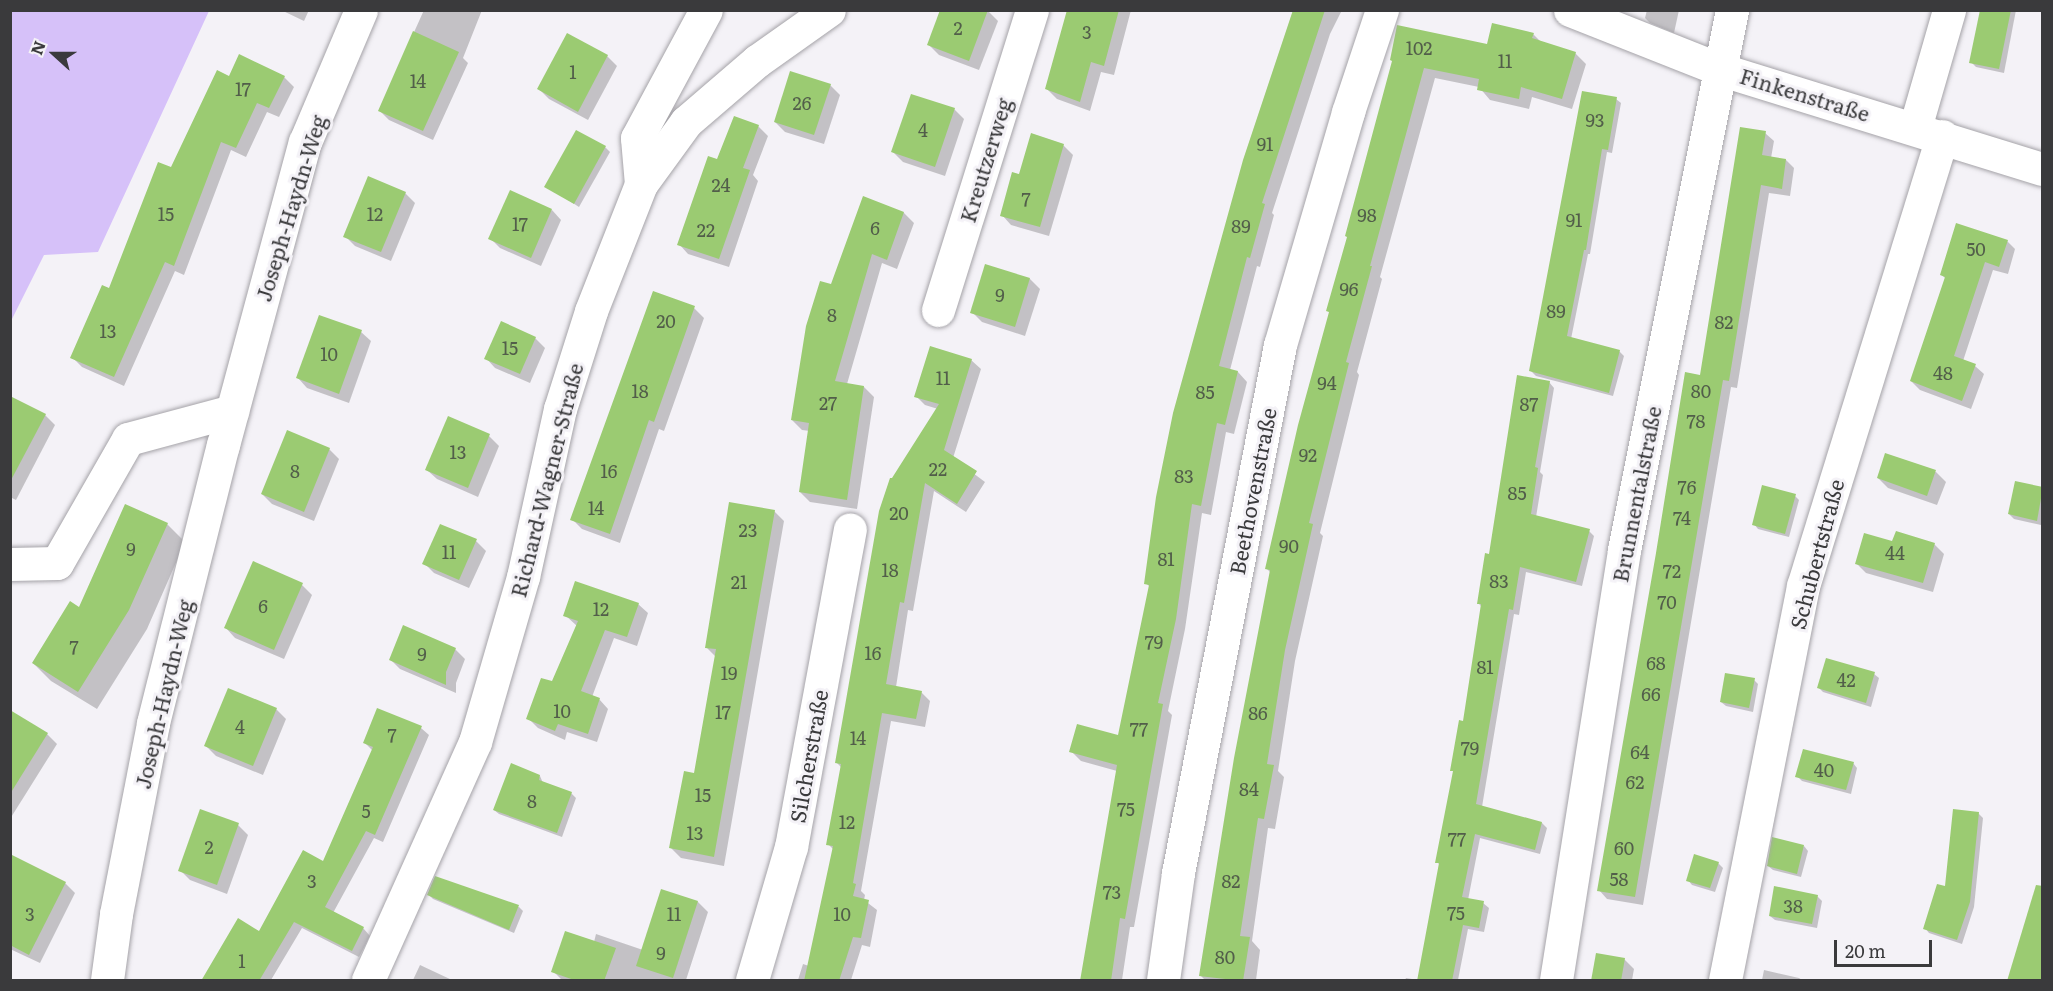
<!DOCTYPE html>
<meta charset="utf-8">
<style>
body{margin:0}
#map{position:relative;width:2053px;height:991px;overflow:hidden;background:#f4f2f7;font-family:Literata,serif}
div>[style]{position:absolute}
.green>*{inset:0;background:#d6c1f9}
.shadow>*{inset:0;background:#0003}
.building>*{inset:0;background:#9bcb72}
.roads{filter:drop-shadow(0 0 2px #a5a3a8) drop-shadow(0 0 2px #a5a3a8)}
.minor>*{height:33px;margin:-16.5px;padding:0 16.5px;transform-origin:16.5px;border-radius:16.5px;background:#fff}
span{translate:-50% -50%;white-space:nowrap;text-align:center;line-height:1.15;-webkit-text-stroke:6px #f4f2f7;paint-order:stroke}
.number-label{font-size:18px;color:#525e4a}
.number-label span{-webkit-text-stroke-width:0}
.street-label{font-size:21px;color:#3a3a3c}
.frame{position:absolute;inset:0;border:12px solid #3a3a3c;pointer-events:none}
.north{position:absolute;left:24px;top:24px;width:60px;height:60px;-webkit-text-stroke:4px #f4f2f7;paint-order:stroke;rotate:291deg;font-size:16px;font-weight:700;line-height:24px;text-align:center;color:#3a3a3c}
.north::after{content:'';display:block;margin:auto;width:21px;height:27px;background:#3a3a3c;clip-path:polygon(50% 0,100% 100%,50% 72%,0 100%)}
.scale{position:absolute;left:1834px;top:940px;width:98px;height:27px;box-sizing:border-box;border:3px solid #3a3a3c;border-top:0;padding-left:8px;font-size:18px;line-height:21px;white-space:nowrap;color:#3a3a3c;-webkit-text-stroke:4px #f4f2f7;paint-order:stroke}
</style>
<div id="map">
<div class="green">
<i style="clip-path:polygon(11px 10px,209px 11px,98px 252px,44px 255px,11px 321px)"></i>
</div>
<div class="shadow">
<i style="clip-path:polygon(281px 10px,309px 10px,304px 21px)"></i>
<i style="clip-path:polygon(424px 10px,482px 10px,463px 58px,468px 63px,433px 140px,389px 120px,379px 110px)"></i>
<i style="clip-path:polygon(1069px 10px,1131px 10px,1114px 75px,1101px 72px,1090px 111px,1057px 99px,1047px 89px)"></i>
<i style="clip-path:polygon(1294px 10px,1342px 10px,1330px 34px,1272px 213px,1274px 215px,1260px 267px,1257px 266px,1230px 370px,1238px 372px,1247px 382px,1234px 434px,1226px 432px,1211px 515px,1202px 513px,1185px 629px,1168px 711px,1172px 715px,1134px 927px,1130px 927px,1122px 980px,1082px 980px,1117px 771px,1081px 761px,1071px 751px,1119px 737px,1150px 587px,1146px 583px)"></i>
<i style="clip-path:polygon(1647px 10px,1679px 10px,1674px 33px,1650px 23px,1645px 18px)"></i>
<i style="clip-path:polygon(1982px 10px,2016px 10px,2004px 73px,1976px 67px,1971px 62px)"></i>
<i style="clip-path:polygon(988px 11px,998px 21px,979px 70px,939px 55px,929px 45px)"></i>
<i style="clip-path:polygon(1533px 34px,1541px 42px,1575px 53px,1586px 64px,1572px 109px,1532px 97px,1529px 109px,1490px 100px,1479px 87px,1435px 78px,1380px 277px,1382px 279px,1357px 372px,1359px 375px,1320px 533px,1323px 536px,1295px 661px,1278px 771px,1284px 777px,1275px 829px,1268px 828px,1252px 941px,1260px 950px,1256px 980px,1205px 980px,1201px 976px,1271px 573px,1267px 569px,1393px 62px,1488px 46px)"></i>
<i style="clip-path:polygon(568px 35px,607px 56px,617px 66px,588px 120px,549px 99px,539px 89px)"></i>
<i style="clip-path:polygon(284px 77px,294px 87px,279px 117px,267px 112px,246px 157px,231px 150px,184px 275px,175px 271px,124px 386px,82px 367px,72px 357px,110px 290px,172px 169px,230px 78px)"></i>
<i style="clip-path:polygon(830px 85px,840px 95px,824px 144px,785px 132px,775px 122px)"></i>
<i style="clip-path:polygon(1616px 99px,1621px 103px,1612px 153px,1607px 152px,1590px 254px,1588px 254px,1571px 339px,1619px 351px,1624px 356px,1613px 396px,1536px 376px,1531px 371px)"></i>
<i style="clip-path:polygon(954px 109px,964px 119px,945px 176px,903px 162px,893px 152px)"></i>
<i style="clip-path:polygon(758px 126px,768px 136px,753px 175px,758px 181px,729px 267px,688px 254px,679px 244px,718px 161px)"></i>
<i style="clip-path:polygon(1765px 133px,1774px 141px,1771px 158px,1786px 160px,1794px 168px,1790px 196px,1769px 193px,1737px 388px,1731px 387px,1643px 905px,1607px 899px,1599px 890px,1701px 376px)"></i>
<i style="clip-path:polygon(1063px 145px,1073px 155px,1049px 236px,1011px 225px,1002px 215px,1021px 176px)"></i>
<i style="clip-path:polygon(605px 147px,610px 152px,579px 207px,546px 186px)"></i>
<i style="clip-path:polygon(405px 193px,415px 203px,391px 261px,355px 246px,345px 236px)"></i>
<i style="clip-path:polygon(864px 198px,904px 213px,914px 223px,897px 269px,882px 263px,847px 384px,864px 387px,874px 397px,857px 509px,810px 502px,800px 492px,810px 431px,802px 430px,792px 420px,832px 286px)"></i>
<i style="clip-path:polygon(552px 210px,561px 220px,541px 266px,500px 248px,490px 238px)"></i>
<i style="clip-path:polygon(2007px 241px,2015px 249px,2008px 274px,1993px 270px,1963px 361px,1975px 366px,1984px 374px,1971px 409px,1920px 390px,1911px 381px,1946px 279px,1942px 275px)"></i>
<i style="clip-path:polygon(986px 266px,1030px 279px,1040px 289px,1025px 336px,982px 322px,972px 312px)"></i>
<i style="clip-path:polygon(654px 293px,694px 308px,704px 318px,664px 431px,659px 429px,620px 543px,582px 529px,572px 519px)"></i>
<i style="clip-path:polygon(361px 332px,371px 341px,349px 403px,307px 388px,298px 378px)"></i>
<i style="clip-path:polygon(535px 338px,545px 348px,530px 383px,495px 368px,486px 358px)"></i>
<i style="clip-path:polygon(971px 360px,981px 369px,953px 458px,985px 482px,966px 512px,934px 491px,913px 611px,908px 610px,896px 687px,921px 692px,930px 701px,925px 727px,891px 721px,861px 891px,865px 895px,864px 900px,877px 910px,870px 947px,862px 945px,851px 980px,798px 980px,803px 964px,809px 966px,834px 850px,828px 844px,842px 768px,837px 763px,893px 480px,938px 409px,925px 405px,916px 396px)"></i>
<i style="clip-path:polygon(1549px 382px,1554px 388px,1540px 472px,1543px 475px,1536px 517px,1589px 531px,1594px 536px,1582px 586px,1526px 572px,1519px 615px,1514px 614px,1482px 807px,1542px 823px,1547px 828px,1540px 854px,1480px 838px,1468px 900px,1483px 903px,1489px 908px,1484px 932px,1468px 929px,1458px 980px,1405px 980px,1406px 978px,1418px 980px,1440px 865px,1437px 862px,1454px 772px,1452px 770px,1464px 722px,1482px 607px,1478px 603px,1490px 556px)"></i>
<i style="clip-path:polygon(10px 397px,45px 415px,55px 425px,16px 500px,10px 497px)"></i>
<i style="clip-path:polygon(489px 436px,499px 446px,478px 497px,437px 479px,427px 470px)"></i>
<i style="clip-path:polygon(329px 449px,339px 459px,314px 521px,272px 504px,262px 494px)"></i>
<i style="clip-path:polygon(1886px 455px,1936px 472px,1946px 482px,1937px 505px,1888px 488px,1878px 478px)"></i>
<i style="clip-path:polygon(2042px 489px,2041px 525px,2014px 519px,2009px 514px)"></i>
<i style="clip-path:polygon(1795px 496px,1799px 500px,1789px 537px,1758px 529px,1754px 524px)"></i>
<i style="clip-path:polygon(126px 506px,167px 524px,185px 542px,147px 629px,97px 709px,51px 681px,33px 663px,80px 609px)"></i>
<i style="clip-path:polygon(774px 511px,784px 521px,724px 866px,681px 858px,671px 848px,696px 775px,716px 657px,707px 648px)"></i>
<i style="clip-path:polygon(476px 541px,486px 551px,469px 588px,434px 573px,424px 563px)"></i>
<i style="clip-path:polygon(1934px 544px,1944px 554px,1933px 592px,1866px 573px,1856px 563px)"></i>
<i style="clip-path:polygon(302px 585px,312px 595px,284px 659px,235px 638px,226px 628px)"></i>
<i style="clip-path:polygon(638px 604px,648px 613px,637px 646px,614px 638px,592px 697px,599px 699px,608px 709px,597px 742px,567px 732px,565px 740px,538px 728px,528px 718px,553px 683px,577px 626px,565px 615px)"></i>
<i style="clip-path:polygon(455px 649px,465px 659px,456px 683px,456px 693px,400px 669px,390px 659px)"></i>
<i style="clip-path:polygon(1874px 674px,1879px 678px,1871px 707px,1823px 692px,1819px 688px)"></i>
<i style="clip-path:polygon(1754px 680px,1758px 684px,1753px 712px,1726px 706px,1721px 702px)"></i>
<i style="clip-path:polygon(276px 709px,286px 719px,263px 775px,216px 756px,206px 746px)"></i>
<i style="clip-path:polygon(10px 712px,47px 734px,57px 744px,10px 819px)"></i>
<i style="clip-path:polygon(421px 728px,429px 735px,383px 842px,374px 838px,333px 913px,363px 928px,370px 936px,359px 957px,302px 928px,271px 980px,208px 980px,260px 933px,324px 863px,373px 751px,365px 743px)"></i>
<i style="clip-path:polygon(1853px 763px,1857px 768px,1851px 794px,1802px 781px,1797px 776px)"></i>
<i style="clip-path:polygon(540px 776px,543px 783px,571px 793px,576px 798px,562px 837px,499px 814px,494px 810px)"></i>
<i style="clip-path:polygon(201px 811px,238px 825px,248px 835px,227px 894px,190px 880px,180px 870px)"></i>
<i style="clip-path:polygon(1978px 813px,1983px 818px,1974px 907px,1962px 944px,1929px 933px,1925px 928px,1946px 888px)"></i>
<i style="clip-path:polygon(1804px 846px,1808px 851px,1801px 877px,1773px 870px,1768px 866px)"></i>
<i style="clip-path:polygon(1718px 863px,1723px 868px,1715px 892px,1692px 885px,1688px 880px)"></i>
<i style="clip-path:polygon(436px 878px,519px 907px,523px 911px,514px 933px,433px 899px,429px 895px)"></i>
<i style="clip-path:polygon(65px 883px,75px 893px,40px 963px,10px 949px,10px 887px)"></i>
<i style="clip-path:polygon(662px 891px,698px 902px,708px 912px,686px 980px,562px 980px,553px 971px,594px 942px,596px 934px,643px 950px)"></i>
<i style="clip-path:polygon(1817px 896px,1822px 901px,1817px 928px,1775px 920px,1770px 916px)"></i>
<i style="clip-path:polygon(1624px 959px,1634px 969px,1632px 980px,1593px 980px)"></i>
<i style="clip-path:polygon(420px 965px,452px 980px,413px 980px)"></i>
<i style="clip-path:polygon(1764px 970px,1799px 978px,1802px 980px,1762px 980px)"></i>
</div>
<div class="building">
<i style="clip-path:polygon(940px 10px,988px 10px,969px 61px,927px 45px)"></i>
<i style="clip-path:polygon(1067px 10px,1119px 10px,1104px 66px,1091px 62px,1080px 102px,1045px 89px)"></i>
<i style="clip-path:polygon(1293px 10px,1325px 10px,1262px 203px,1265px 204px,1250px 258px,1247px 257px,1219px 366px,1238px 371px,1225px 425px,1217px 423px,1201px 506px,1192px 504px,1176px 619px,1158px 703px,1163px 704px,1153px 760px,1125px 919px,1120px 918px,1111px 981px,1080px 981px,1117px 765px,1069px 752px,1077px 724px,1118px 735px,1149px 585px,1144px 584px,1156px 497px,1173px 413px,1243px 160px)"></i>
<i style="clip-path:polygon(1980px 10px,2011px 10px,1999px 69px,1969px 63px)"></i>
<i style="clip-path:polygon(1492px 23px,1534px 33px,1532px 38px,1576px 52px,1562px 99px,1521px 87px,1519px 99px,1477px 90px,1479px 79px,1424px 68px,1370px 266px,1372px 266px,1346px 362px,1349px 363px,1309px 523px,1313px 524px,1285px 650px,1267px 764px,1274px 765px,1264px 819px,1258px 818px,1240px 936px,1250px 937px,1243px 981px,1199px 976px,1234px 758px,1270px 570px,1265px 569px,1298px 425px,1329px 312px,1326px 311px,1347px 237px,1345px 236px,1392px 61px,1390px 60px,1397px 25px,1487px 44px)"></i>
<i style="clip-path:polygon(413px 31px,459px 52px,423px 131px,378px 111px)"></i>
<i style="clip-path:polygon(567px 33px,608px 55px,578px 112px,537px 89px)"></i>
<i style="clip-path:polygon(239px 54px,285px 76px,269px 108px,257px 103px,236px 148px,221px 142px,174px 266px,165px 262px,114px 377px,70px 358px,102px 285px,109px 288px,158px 162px,171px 167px,217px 70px,229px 76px)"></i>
<i style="clip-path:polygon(790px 71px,831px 84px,814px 135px,774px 122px)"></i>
<i style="clip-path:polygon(1582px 91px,1617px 97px,1608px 150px,1602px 149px,1586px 250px,1584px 250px,1567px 336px,1620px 350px,1609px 393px,1529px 371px)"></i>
<i style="clip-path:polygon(911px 94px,955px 108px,935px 167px,891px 152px)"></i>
<i style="clip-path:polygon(734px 116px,759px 125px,743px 168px,750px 170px,719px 259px,677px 245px,708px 156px,717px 159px)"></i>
<i style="clip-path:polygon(1740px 127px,1766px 131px,1762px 155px,1786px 159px,1782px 189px,1761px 185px,1729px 381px,1723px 380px,1635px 897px,1597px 891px,1656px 553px,1685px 372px,1700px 375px)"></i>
<i style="clip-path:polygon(576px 130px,606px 146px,574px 204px,544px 187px)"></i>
<i style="clip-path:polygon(1031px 133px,1064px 144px,1040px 227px,1000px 216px,1012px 172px,1019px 174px)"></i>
<i style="clip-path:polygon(368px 176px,406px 192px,381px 252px,343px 237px)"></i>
<i style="clip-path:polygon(510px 190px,552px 209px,531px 258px,488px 239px)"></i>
<i style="clip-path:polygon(863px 196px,904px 212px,887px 260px,872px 254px,835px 381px,864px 386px,847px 500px,799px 492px,809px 423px,791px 420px,806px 326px,820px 281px,831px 284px)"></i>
<i style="clip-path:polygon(1956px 223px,2008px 240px,1999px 267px,1985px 262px,1954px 356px,1976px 364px,1962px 401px,1910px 381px,1945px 277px,1940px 275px)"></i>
<i style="clip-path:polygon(985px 264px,1030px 278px,1015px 327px,970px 313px)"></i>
<i style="clip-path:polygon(653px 291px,695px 306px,654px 422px,649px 420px,610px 534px,570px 520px)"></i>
<i style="clip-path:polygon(319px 315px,362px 330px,339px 394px,296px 378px)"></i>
<i style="clip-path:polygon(501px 321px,536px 337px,520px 374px,484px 359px)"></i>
<i style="clip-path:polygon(930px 346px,972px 359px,944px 450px,977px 471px,957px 504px,925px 483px,904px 603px,900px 602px,886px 684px,922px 691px,916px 719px,882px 713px,853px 883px,856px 884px,853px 896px,869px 900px,861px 938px,853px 937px,839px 981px,804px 981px,833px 846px,826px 845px,841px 764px,835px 763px,879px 511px,890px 478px,892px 478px,939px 404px,914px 397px)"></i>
<i style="clip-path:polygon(1517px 375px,1550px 381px,1535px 467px,1538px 468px,1531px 514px,1590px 529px,1576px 582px,1520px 567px,1513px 610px,1509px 609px,1476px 804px,1542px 822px,1535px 850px,1475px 834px,1462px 897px,1484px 901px,1479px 928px,1463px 925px,1452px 981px,1417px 981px,1439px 863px,1435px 863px,1453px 771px,1450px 771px,1459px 720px,1463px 721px,1481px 604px,1477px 604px,1485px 553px,1489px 554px)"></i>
<i style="clip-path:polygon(10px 396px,46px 414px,10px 482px)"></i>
<i style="clip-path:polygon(448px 416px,490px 434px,468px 488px,425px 470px)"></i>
<i style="clip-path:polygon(287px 430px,330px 448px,304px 512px,261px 494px)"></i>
<i style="clip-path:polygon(1885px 453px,1936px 470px,1927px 496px,1877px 478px)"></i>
<i style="clip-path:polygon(2015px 481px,2043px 487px,2037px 521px,2008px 514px)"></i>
<i style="clip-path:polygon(1762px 485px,1796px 494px,1785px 534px,1752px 525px)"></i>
<i style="clip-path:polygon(729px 502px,775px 510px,714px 857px,669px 848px,684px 771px,694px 773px,709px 688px,716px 649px,705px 648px)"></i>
<i style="clip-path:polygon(125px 504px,168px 523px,129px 610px,78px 692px,32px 663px,70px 601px,79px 607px)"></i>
<i style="clip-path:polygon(440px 524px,477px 539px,459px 580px,422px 564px)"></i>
<i style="clip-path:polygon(1896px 531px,1935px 543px,1923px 583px,1855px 564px,1864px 533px,1892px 541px)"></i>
<i style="clip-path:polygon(253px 561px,303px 583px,274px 650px,224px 628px)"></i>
<i style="clip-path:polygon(575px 581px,639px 603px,627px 637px,605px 630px,581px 691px,600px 698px,588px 734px,558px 724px,555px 731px,526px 719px,541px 678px,552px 681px,578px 621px,563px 616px)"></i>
<i style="clip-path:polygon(403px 625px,456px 648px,446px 672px,446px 685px,389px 660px)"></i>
<i style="clip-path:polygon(1826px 658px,1875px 672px,1866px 703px,1817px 688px)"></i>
<i style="clip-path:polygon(1725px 673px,1755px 678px,1749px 708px,1720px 702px)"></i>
<i style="clip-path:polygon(228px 688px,277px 708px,253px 766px,204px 746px)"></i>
<i style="clip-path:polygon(377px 708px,422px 726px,375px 835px,366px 831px,325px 907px,364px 927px,352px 951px,294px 922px,259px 981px,201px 981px,238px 918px,259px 931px,303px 850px,323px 861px,373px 747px,363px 743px)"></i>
<i style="clip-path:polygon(10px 710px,48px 733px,10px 794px)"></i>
<i style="clip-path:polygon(1803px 749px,1854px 762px,1846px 790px,1795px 777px)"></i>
<i style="clip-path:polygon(511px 763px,540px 775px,539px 780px,572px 792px,557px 833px,493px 810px)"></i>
<i style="clip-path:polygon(200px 809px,239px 823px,217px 885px,178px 871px)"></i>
<i style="clip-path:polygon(1953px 809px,1979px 812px,1970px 902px,1957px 940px,1923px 929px,1937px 884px,1945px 886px)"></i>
<i style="clip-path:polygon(1772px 837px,1804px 845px,1797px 874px,1767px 866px)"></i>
<i style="clip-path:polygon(10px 854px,66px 882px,29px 955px,10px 945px)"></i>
<i style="clip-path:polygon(1694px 854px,1719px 862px,1710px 888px,1686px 881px)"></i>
<i style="clip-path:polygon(435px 876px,519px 905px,509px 930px,427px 895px)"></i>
<i style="clip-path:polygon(2036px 885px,2043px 886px,2043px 981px,2007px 981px)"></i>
<i style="clip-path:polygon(1774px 886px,1818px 895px,1812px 924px,1769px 916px)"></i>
<i style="clip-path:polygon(661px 889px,698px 901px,673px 978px,636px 966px)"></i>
<i style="clip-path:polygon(565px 931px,616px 948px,604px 981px,577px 981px,551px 972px)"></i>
<i style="clip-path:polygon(1596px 953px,1625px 958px,1621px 981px,1591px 981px)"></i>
</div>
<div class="roads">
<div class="minor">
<i style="left:1570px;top:10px;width:160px;rotate:21.6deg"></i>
<i style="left:1719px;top:69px;width:338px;rotate:17.2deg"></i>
<i style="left:1915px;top:128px;width:123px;rotate:-73.9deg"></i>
<i style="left:641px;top:184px;width:46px;rotate:-95deg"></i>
<i style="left:637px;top:138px;width:145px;rotate:-61.7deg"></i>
<i style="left:938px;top:310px;width:314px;rotate:-72.6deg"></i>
<i style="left:10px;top:564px;width:47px;rotate:-1.2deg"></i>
<i style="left:57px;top:563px;width:143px;rotate:-60.2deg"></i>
<i style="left:128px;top:439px;width:108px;rotate:-15.1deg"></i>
<i style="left:107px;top:980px;width:67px;rotate:-82.2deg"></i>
<i style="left:116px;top:914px;width:195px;rotate:-79deg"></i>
<i style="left:153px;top:723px;width:287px;rotate:-75.9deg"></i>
<i style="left:223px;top:445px;width:314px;rotate:-74.9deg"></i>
<i style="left:305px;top:142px;width:143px;rotate:-67deg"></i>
<i style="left:368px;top:980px;width:261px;rotate:-65.8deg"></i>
<i style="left:475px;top:742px;width:172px;rotate:-73.8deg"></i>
<i style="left:523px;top:577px;width:172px;rotate:-77.6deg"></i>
<i style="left:560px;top:409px;width:103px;rotate:-72.4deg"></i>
<i style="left:591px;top:311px;width:136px;rotate:-68.5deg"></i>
<i style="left:641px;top:184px;width:77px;rotate:-54deg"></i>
<i style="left:686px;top:122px;width:94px;rotate:-40.7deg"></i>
<i style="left:757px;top:61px;width:88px;rotate:-35.3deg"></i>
<i style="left:752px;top:980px;width:139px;rotate:-73.7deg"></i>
<i style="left:791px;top:847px;width:323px;rotate:-79.5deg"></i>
<i style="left:1163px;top:980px;width:108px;rotate:-82deg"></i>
<i style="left:1178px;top:873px;width:538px;rotate:-79.07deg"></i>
<i style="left:1280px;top:345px;width:243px;rotate:-73.7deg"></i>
<i style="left:1348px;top:112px;width:108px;rotate:-71.6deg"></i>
<i style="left:1556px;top:980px;width:435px;rotate:-81deg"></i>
<i style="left:1624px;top:550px;width:551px;rotate:-78.69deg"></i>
<i style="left:1725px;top:980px;width:402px;rotate:-78.8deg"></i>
<i style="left:1803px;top:586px;width:471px;rotate:-72.8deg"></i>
</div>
</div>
<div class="number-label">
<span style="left:958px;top:28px">2</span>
<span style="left:1087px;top:32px">3</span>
<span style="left:1419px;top:48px">102</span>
<span style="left:1505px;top:61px">11</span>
<span style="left:573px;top:72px">1</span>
<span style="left:418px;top:81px">14</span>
<span style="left:243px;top:89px">17</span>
<span style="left:802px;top:103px">26</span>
<span style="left:1595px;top:120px">93</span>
<span style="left:923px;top:130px">4</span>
<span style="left:1265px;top:144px">91</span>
<span style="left:721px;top:185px">24</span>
<span style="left:1026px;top:199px">7</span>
<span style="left:166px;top:214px">15</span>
<span style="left:375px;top:214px">12</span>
<span style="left:1367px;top:215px">98</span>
<span style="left:1574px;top:220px">91</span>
<span style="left:520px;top:224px">17</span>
<span style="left:1241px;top:226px">89</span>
<span style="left:875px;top:228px">6</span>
<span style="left:706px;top:230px">22</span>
<span style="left:1976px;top:249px">50</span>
<span style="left:1349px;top:289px">96</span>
<span style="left:1000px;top:295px">9</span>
<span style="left:1556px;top:311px">89</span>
<span style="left:832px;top:315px">8</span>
<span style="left:666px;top:321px">20</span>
<span style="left:1724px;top:322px">82</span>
<span style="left:108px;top:331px">13</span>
<span style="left:510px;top:348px">15</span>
<span style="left:329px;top:354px">10</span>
<span style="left:1943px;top:373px">48</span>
<span style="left:943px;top:378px">11</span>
<span style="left:1327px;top:383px">94</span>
<span style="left:640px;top:391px">18</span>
<span style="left:1701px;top:391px">80</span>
<span style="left:1205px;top:392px">85</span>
<span style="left:828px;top:403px">27</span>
<span style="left:1529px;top:404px">87</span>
<span style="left:1696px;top:421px">78</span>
<span style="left:458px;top:452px">13</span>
<span style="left:1308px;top:455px">92</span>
<span style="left:938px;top:469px">22</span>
<span style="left:295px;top:471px">8</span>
<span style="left:609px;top:471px">16</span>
<span style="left:1184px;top:476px">83</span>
<span style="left:1687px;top:487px">76</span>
<span style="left:1517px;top:493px">85</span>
<span style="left:596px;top:508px">14</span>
<span style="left:899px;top:513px">20</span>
<span style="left:1682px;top:518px">74</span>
<span style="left:748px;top:530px">23</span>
<span style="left:1289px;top:546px">90</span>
<span style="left:131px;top:549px">9</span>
<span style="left:449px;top:552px">11</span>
<span style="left:1895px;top:553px">44</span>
<span style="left:1166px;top:559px">81</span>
<span style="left:890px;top:570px">18</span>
<span style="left:1672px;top:571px">72</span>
<span style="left:1499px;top:581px">83</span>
<span style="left:739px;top:582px">21</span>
<span style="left:1667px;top:602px">70</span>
<span style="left:263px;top:606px">6</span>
<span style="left:601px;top:609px">12</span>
<span style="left:1154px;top:642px">79</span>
<span style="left:74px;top:647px">7</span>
<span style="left:873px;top:653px">16</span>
<span style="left:422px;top:654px">9</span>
<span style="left:1656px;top:663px">68</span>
<span style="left:1485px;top:667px">81</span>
<span style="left:729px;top:673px">19</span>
<span style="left:1846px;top:680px">42</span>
<span style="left:1651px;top:694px">66</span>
<span style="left:562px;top:711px">10</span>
<span style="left:723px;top:712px">17</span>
<span style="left:1258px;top:713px">86</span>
<span style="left:240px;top:727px">4</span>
<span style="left:1139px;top:729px">77</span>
<span style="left:392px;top:735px">7</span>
<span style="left:858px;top:738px">14</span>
<span style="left:1470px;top:748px">79</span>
<span style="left:1640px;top:752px">64</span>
<span style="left:1824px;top:770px">40</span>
<span style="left:1635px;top:782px">62</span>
<span style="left:1249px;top:789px">84</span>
<span style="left:703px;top:795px">15</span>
<span style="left:532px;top:801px">8</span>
<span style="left:1126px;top:809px">75</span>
<span style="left:366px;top:811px">5</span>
<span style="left:847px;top:822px">12</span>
<span style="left:695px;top:833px">13</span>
<span style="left:1457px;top:839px">77</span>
<span style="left:209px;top:847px">2</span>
<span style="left:1624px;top:848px">60</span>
<span style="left:1619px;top:879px">58</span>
<span style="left:312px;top:881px">3</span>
<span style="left:1231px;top:881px">82</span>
<span style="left:1112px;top:892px">73</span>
<span style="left:1793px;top:906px">38</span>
<span style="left:1456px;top:913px">75</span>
<span style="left:30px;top:914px">3</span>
<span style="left:674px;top:914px">11</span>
<span style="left:842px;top:914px">10</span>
<span style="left:661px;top:953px">9</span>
<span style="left:1225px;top:957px">80</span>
<span style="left:242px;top:961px">1</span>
</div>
<div class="street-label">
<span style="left:1805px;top:94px;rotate:17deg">Finkenstraße</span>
<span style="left:985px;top:160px;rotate:-73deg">Kreutzerweg</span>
<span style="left:290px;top:208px;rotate:-73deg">Joseph-Haydn-Weg</span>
<span style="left:546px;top:480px;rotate:-76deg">Richard-Wagner-Straße</span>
<span style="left:1252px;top:491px;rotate:-79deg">Beethovenstraße</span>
<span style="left:1636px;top:494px;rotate:-79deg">Brunnentalstraße</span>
<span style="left:1816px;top:554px;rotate:-75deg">Schubertstraße</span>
<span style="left:163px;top:694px;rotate:-77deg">Joseph-Haydn-Weg</span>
<span style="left:808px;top:756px;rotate:-80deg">Silcherstraße</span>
</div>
<div class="frame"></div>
<div class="north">N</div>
<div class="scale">20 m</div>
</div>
